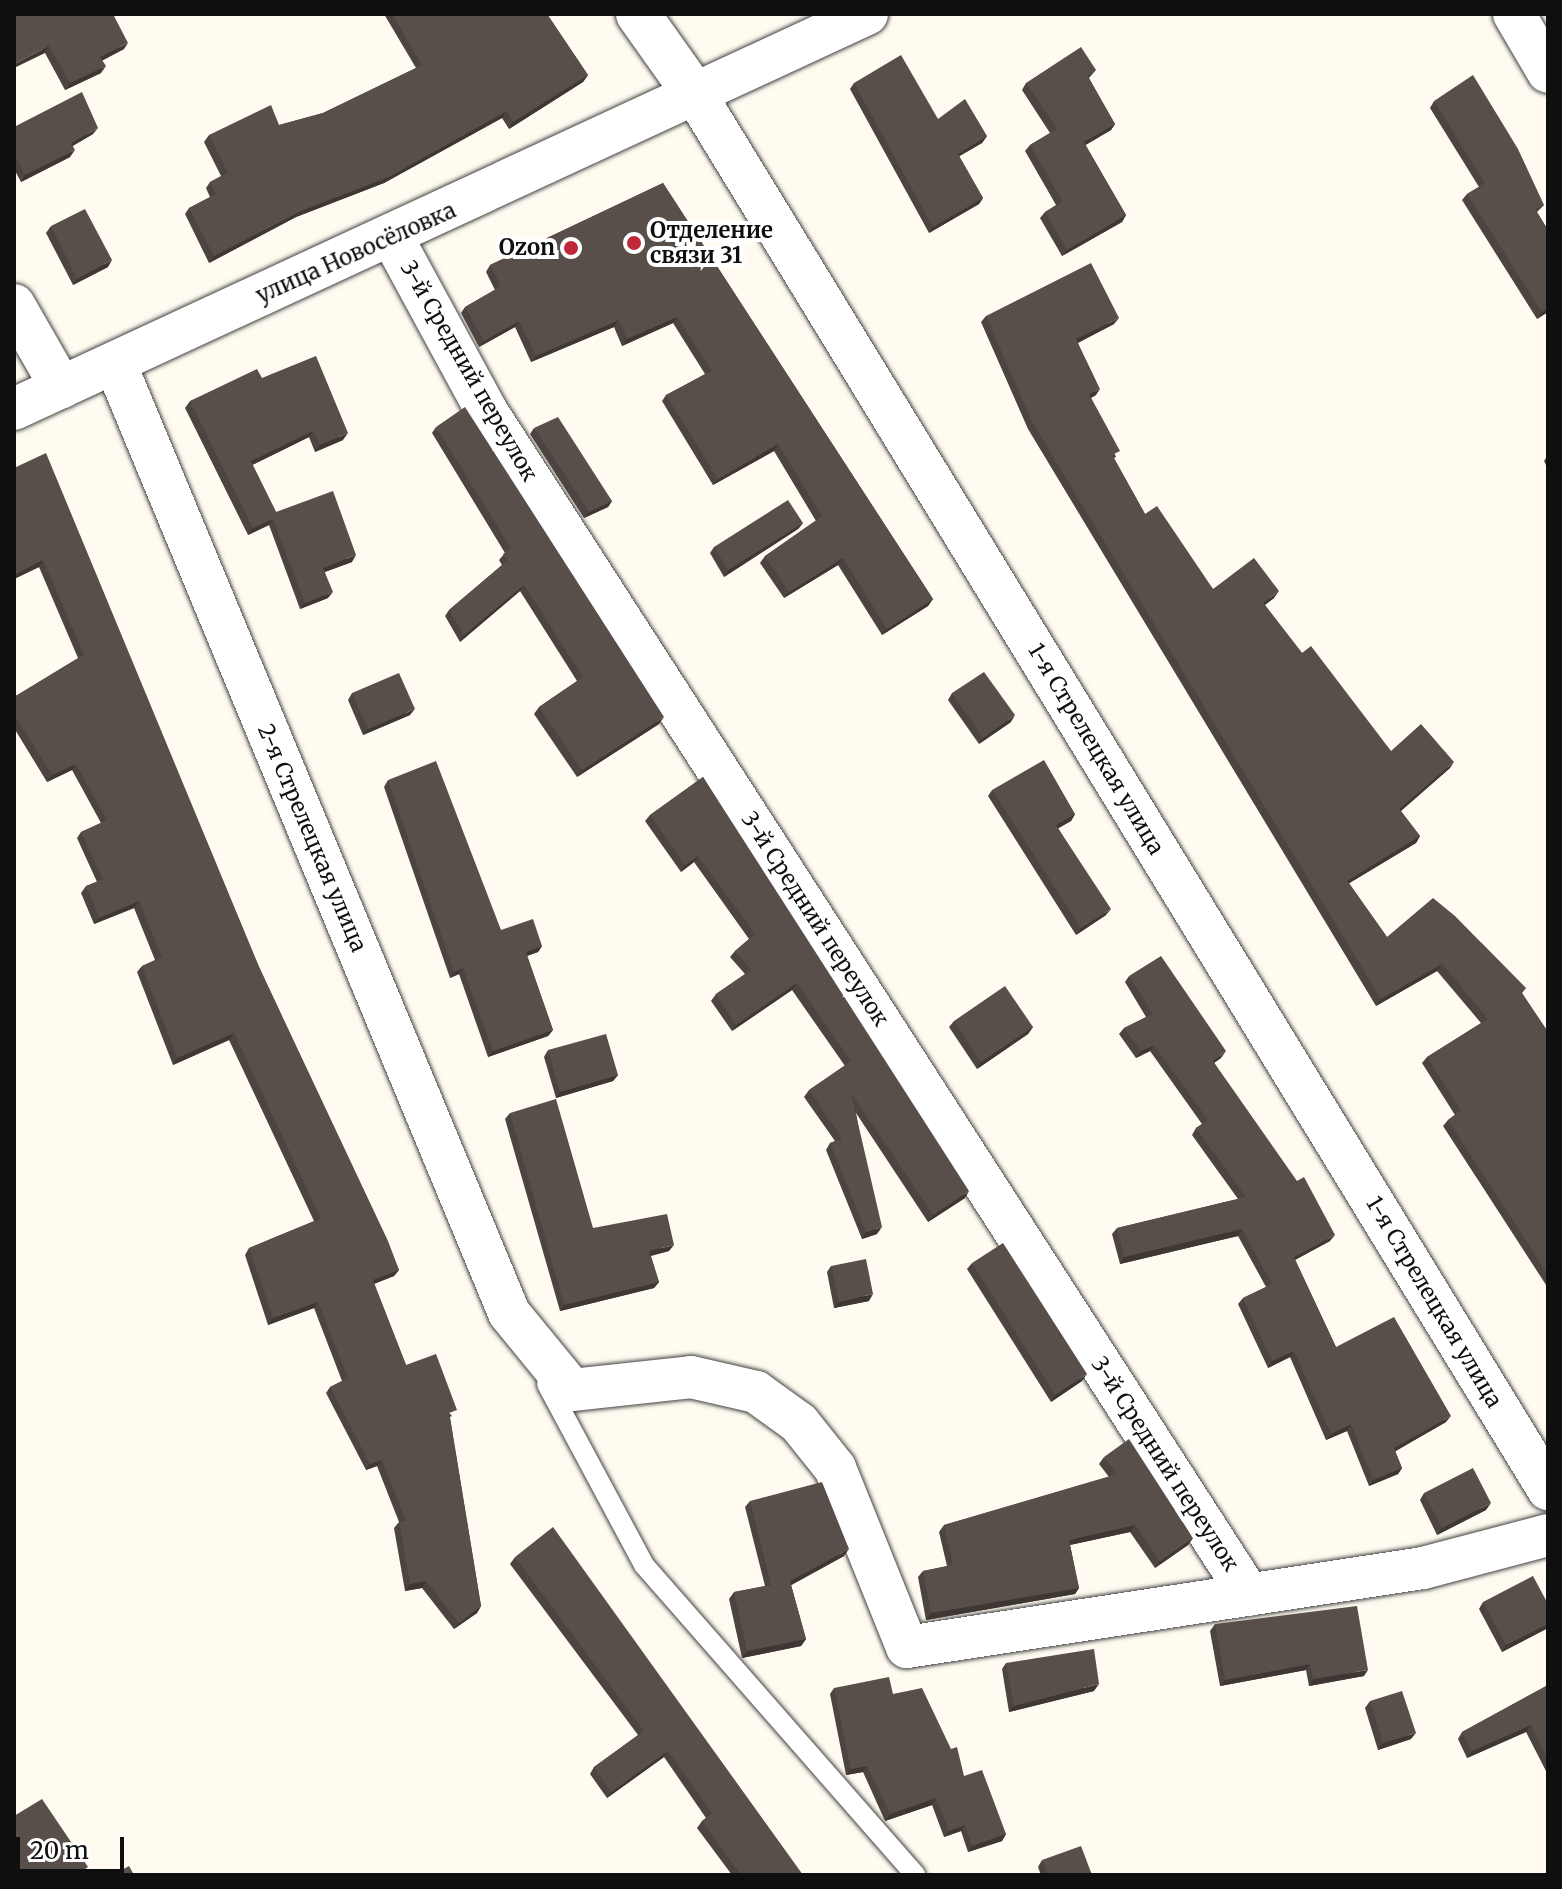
<!DOCTYPE html>
<meta charset="utf-8">
<style>
body{margin:0}
#map{position:relative;width:1562px;height:1889px;overflow:hidden;background:#fffbf1;font-family:Merriweather,serif}
div>[style]{position:absolute}
.roads{filter:drop-shadow(0 0 2px #424242) drop-shadow(0 0 2px #424242)}
.service>*{height:20px;margin:-10px;padding:0 10px;transform-origin:10px;border-radius:10px;background:#fff}
.minor>*{height:42px;margin:-21px;padding:0 21px;transform-origin:21px;border-radius:21px;background:#fff}
.tertiary>*{height:44px;margin:-22px;padding:0 22px;transform-origin:22px;border-radius:22px;background:#fff}
.wall>*{inset:0;background:#4c4440}
.shaded-wall>*{inset:0;background:#3e3734}
.building>*{inset:0;background:#584f4b}
.dots>*{width:22px;height:22px;translate:-50% -50%;box-sizing:border-box;border:4px solid #fff;border-radius:50%}
span{translate:-50% -50%;white-space:nowrap;text-align:center;line-height:1.15;-webkit-text-stroke:8px #fff;paint-order:stroke}
.poi-label{font-size:22px;color:#0f0f0f;font-weight:700}
.left{translate:0 -50%;text-align:left}
.right{translate:-100% -50%;text-align:right}
.street-label{font-size:22px;color:#0f0f0f}
.frame{position:absolute;inset:0;border:16px solid #0f0f0f;pointer-events:none}
.scale{position:absolute;left:16px;top:1837px;width:108px;height:36px;box-sizing:border-box;border:4px solid #0f0f0f;border-top:0;padding-left:10px;font-size:24px;line-height:28px;white-space:nowrap;color:#0f0f0f;-webkit-text-stroke:6px #fff;paint-order:stroke}
</style>
<div id="map">
<div class="roads">
<div class="service">
<i style="left:547px;top:1384px;width:205px;rotate:61.8deg"></i>
<i style="left:644px;top:1565px;width:412px;rotate:48.8deg"></i>
</div>
<div class="minor">
<i style="left:1514px;top:14px;width:67px;rotate:59.6deg"></i>
<i style="left:697px;top:97px;width:1632px;rotate:58.56deg"></i>
<i style="left:392px;top:237px;width:199px;rotate:61.5deg"></i>
<i style="left:487px;top:412px;width:1407px;rotate:57.21deg"></i>
<i style="left:14px;top:305px;width:95px;rotate:60.2deg"></i>
<i style="left:115px;top:363px;width:1028px;rotate:67.47deg"></i>
<i style="left:509px;top:1313px;width:99px;rotate:50.7deg"></i>
<i style="left:572px;top:1390px;width:120px;rotate:-6.2deg"></i>
<i style="left:691px;top:1377px;width:67px;rotate:13deg"></i>
<i style="left:756px;top:1392px;width:53px;rotate:35.8deg"></i>
<i style="left:799px;top:1423px;width:58px;rotate:51.3deg"></i>
<i style="left:835px;top:1468px;width:193px;rotate:68.1deg"></i>
<i style="left:907px;top:1647px;width:522px;rotate:-8.7deg"></i>
<i style="left:1423px;top:1568px;width:129px;rotate:-14.8deg"></i>
<i style="left:14px;top:409px;width:940px;rotate:-24.85deg"></i>
</div>
<div class="tertiary">
<i style="left:638px;top:14px;width:102px;rotate:54.6deg"></i>
</div>
</div>
<div class="wall">
<i style="clip-path:polygon(14px 14px,124px 49px,102px 60px,101px 73px,65px 90px,45px 53px)"></i>
<i style="clip-path:polygon(384px 14px,547px 14px,588px 75px,583px 82px,509px 129px,502px 118px,384px 183px,296px 217px,209px 263px,185px 214px,189px 208px,210px 197px,206px 188px,210px 182px,221px 176px,204px 142px,209px 135px,279px 125px,323px 113px,416px 68px)"></i>
<i style="clip-path:polygon(1096px 70px,1089px 78px,1115px 124px,1111px 130px,1085px 145px,1126px 215px,1122px 222px,1062px 256px,1040px 218px,1045px 212px,1056px 205px,1025px 151px,1030px 145px,1050px 133px,1022px 90px,1026px 83px)"></i>
<i style="clip-path:polygon(854px 83px,938px 119px,987px 136px,982px 143px,959px 156px,983px 198px,979px 204px,929px 233px,850px 89px)"></i>
<i style="clip-path:polygon(1434px 101px,1544px 205px,1537px 212px,1548px 230px,1548px 312px,1537px 319px,1462px 200px,1467px 194px,1479px 187px,1430px 108px)"></i>
<i style="clip-path:polygon(14px 127px,93px 134px,72px 146px,70px 157px,21px 182px,14px 169px)"></i>
<i style="clip-path:polygon(663px 183px,933px 599px,928px 606px,882px 635px,838px 565px,784px 598px,760px 563px,765px 556px,816px 521px,774px 451px,713px 485px,662px 401px,666px 395px,705px 374px,673px 323px,622px 346px,614px 327px,531px 362px,515px 327px,479px 347px,461px 313px,465px 307px,495px 290px,486px 272px,490px 265px)"></i>
<i style="clip-path:polygon(51px 226px,108px 267px,73px 285px,46px 233px)"></i>
<i style="clip-path:polygon(986px 316px,1114px 324px,1078px 343px,1096px 395px,1091px 398px,1116px 457px,1114px 458px,1145px 514px,1213px 589px,1274px 598px,1265px 605px,1302px 653px,1391px 751px,1450px 768px,1401px 811px,1420px 836px,1416px 843px,1349px 883px,1387px 937px,1526px 988px,1522px 993px,1548px 1032px,1548px 1288px,1443px 1126px,1448px 1120px,1455px 1115px,1422px 1063px,1427px 1057px,1481px 1023px,1437px 971px,1376px 1006px,1028px 429px,981px 322px)"></i>
<i style="clip-path:polygon(262px 378px,343px 440px,315px 452px,309px 437px,252px 465px,276px 512px,352px 562px,325px 572px,328px 598px,300px 609px,269px 525px,248px 535px,185px 408px,190px 401px)"></i>
<i style="clip-path:polygon(436px 427px,659px 724px,577px 777px,534px 714px,539px 707px,577px 681px,520px 591px,460px 642px,445px 616px,449px 610px,502px 565px,499px 560px,505px 553px,432px 433px)"></i>
<i style="clip-path:polygon(534px 428px,612px 501px,608px 507px,584px 518px,530px 434px)"></i>
<i style="clip-path:polygon(1548px 455px,1548px 469px,1544px 461px)"></i>
<i style="clip-path:polygon(14px 468px,260px 969px,399px 1270px,394px 1276px,374px 1284px,406px 1365px,452px 1416px,450px 1417px,481px 1606px,477px 1613px,454px 1629px,422px 1588px,405px 1591px,394px 1528px,399px 1522px,377px 1466px,366px 1470px,326px 1393px,330px 1387px,342px 1381px,314px 1308px,268px 1325px,245px 1255px,249px 1248px,314px 1221px,229px 1040px,173px 1065px,137px 972px,142px 966px,155px 960px,134px 908px,94px 924px,81px 893px,86px 886px,97px 882px,77px 838px,81px 832px,101px 823px,72px 770px,47px 782px,14px 728px,14px 697px,78px 658px,39px 567px,14px 579px)"></i>
<i style="clip-path:polygon(803px 523px,798px 529px,724px 577px,710px 553px,714px 547px)"></i>
<i style="clip-path:polygon(352px 693px,410px 715px,363px 735px,348px 700px)"></i>
<i style="clip-path:polygon(952px 693px,1011px 722px,979px 744px,948px 700px)"></i>
<i style="clip-path:polygon(703px 777px,965px 1198px,928px 1222px,856px 1113px,877px 1234px,862px 1239px,826px 1150px,830px 1143px,835px 1141px,804px 1097px,809px 1090px,845px 1066px,792px 990px,732px 1031px,711px 1001px,716px 994px,745px 974px,730px 957px,735px 951px,749px 939px,694px 862px,681px 872px,645px 821px,650px 815px)"></i>
<i style="clip-path:polygon(388px 780px,501px 930px,542px 946px,538px 952px,527px 956px,553px 1030px,548px 1036px,488px 1057px,459px 974px,450px 978px,384px 787px)"></i>
<i style="clip-path:polygon(992px 790px,1075px 814px,1071px 821px,1058px 828px,1106px 915px,1076px 935px,988px 796px)"></i>
<i style="clip-path:polygon(1129px 976px,1221px 1058px,1214px 1063px,1330px 1241px,1295px 1260px,1336px 1347px,1446px 1422px,1395px 1451px,1402px 1468px,1398px 1474px,1369px 1486px,1347px 1431px,1326px 1440px,1290px 1357px,1268px 1368px,1238px 1304px,1243px 1298px,1266px 1287px,1238px 1236px,1120px 1264px,1112px 1234px,1117px 1228px,1238px 1199px,1192px 1135px,1196px 1128px,1202px 1124px,1150px 1051px,1136px 1058px,1119px 1034px,1124px 1028px,1146px 1017px,1125px 982px)"></i>
<i style="clip-path:polygon(954px 1021px,1033px 1027px,1028px 1034px,977px 1069px,949px 1027px)"></i>
<i style="clip-path:polygon(548px 1050px,618px 1075px,613px 1081px,556px 1098px,544px 1057px)"></i>
<i style="clip-path:polygon(510px 1113px,593px 1228px,669px 1251px,651px 1256px,659px 1282px,654px 1288px,560px 1311px,505px 1119px)"></i>
<i style="clip-path:polygon(972px 1263px,1082px 1381px,1051px 1402px,967px 1269px)"></i>
<i style="clip-path:polygon(831px 1266px,869px 1301px,834px 1308px,827px 1272px)"></i>
<i style="clip-path:polygon(1104px 1457px,1193px 1538px,1188px 1545px,1155px 1568px,1130px 1532px,1070px 1545px,1079px 1588px,1075px 1594px,926px 1620px,918px 1577px,923px 1571px,947px 1566px,939px 1532px,944px 1525px,1109px 1477px,1099px 1464px)"></i>
<i style="clip-path:polygon(1424px 1493px,1486px 1510px,1437px 1535px,1420px 1500px)"></i>
<i style="clip-path:polygon(750px 1501px,844px 1556px,791px 1585px,806px 1639px,801px 1646px,742px 1658px,729px 1599px,734px 1592px,765px 1586px,745px 1507px)"></i>
<i style="clip-path:polygon(515px 1557px,803px 1875px,732px 1875px,697px 1828px,702px 1821px,706px 1818px,664px 1757px,607px 1798px,590px 1774px,594px 1767px,638px 1735px,510px 1564px)"></i>
<i style="clip-path:polygon(1483px 1602px,1548px 1604px,1548px 1628px,1502px 1652px,1479px 1609px)"></i>
<i style="clip-path:polygon(1215px 1624px,1364px 1676px,1309px 1686px,1306px 1670px,1220px 1686px,1210px 1631px)"></i>
<i style="clip-path:polygon(1006px 1663px,1094px 1691px,1009px 1712px,1002px 1669px)"></i>
<i style="clip-path:polygon(1548px 1685px,1548px 1775px,1526px 1732px,1467px 1758px,1458px 1739px,1462px 1732px)"></i>
<i style="clip-path:polygon(834px 1688px,893px 1694px,964px 1776px,1006px 1834px,1002px 1841px,968px 1852px,961px 1831px,944px 1837px,932px 1805px,885px 1821px,863px 1772px,846px 1775px,830px 1694px)"></i>
<i style="clip-path:polygon(1370px 1701px,1411px 1739px,1378px 1750px,1365px 1708px)"></i>
<i style="clip-path:polygon(1042px 1860px,1092px 1875px,1041px 1875px,1038px 1867px)"></i>
</div>
<div class="shaded-wall">
<i style="clip-path:polygon(128px 43px,124px 49px,96px 64px,100px 57px)"></i>
<i style="clip-path:polygon(49px 46px,45px 53px,14px 68px,14px 64px)"></i>
<i style="clip-path:polygon(106px 66px,101px 73px,65px 90px,70px 83px)"></i>
<i style="clip-path:polygon(588px 75px,583px 82px,509px 129px,513px 122px)"></i>
<i style="clip-path:polygon(507px 111px,502px 118px,384px 183px,296px 217px,209px 263px,214px 256px,301px 211px)"></i>
<i style="clip-path:polygon(1115px 124px,1111px 130px,1079px 149px,1084px 142px)"></i>
<i style="clip-path:polygon(98px 128px,93px 134px,66px 150px,71px 143px)"></i>
<i style="clip-path:polygon(987px 136px,982px 143px,953px 160px,958px 154px)"></i>
<i style="clip-path:polygon(75px 150px,70px 157px,21px 182px,25px 175px)"></i>
<i style="clip-path:polygon(983px 198px,979px 204px,929px 233px,933px 227px)"></i>
<i style="clip-path:polygon(1126px 215px,1122px 222px,1062px 256px,1067px 250px)"></i>
<i style="clip-path:polygon(112px 260px,108px 267px,73px 285px,77px 279px)"></i>
<i style="clip-path:polygon(1548px 309px,1548px 312px,1537px 319px,1542px 312px)"></i>
<i style="clip-path:polygon(677px 317px,673px 323px,622px 346px,627px 339px)"></i>
<i style="clip-path:polygon(1119px 318px,1114px 324px,1071px 346px,1076px 339px)"></i>
<i style="clip-path:polygon(619px 320px,614px 327px,531px 362px,536px 356px)"></i>
<i style="clip-path:polygon(519px 321px,515px 327px,479px 347px,484px 341px)"></i>
<i style="clip-path:polygon(1100px 389px,1096px 395px,1085px 401px,1089px 394px)"></i>
<i style="clip-path:polygon(313px 431px,309px 437px,246px 468px,251px 461px)"></i>
<i style="clip-path:polygon(348px 433px,343px 440px,315px 452px,320px 445px)"></i>
<i style="clip-path:polygon(778px 444px,774px 451px,713px 485px,718px 479px)"></i>
<i style="clip-path:polygon(612px 501px,608px 507px,584px 518px,589px 512px)"></i>
<i style="clip-path:polygon(273px 519px,269px 525px,248px 535px,253px 528px)"></i>
<i style="clip-path:polygon(803px 523px,798px 529px,724px 577px,728px 570px)"></i>
<i style="clip-path:polygon(356px 555px,352px 562px,319px 574px,323px 568px)"></i>
<i style="clip-path:polygon(843px 558px,838px 565px,784px 598px,789px 592px)"></i>
<i style="clip-path:polygon(43px 560px,39px 567px,14px 579px,14px 575px)"></i>
<i style="clip-path:polygon(524px 585px,520px 591px,460px 642px,464px 635px)"></i>
<i style="clip-path:polygon(1279px 591px,1274px 598px,1259px 609px,1263px 603px)"></i>
<i style="clip-path:polygon(333px 592px,328px 598px,300px 609px,305px 603px)"></i>
<i style="clip-path:polygon(933px 599px,928px 606px,882px 635px,887px 629px)"></i>
<i style="clip-path:polygon(415px 709px,410px 715px,363px 735px,368px 729px)"></i>
<i style="clip-path:polygon(1015px 715px,1011px 722px,979px 744px,983px 738px)"></i>
<i style="clip-path:polygon(664px 717px,659px 724px,577px 777px,582px 770px)"></i>
<i style="clip-path:polygon(1454px 762px,1450px 768px,1395px 816px,1399px 809px)"></i>
<i style="clip-path:polygon(76px 764px,72px 770px,47px 782px,52px 775px)"></i>
<i style="clip-path:polygon(1075px 814px,1071px 821px,1052px 832px,1056px 825px)"></i>
<i style="clip-path:polygon(1420px 836px,1416px 843px,1343px 887px,1347px 881px)"></i>
<i style="clip-path:polygon(698px 856px,694px 862px,681px 872px,685px 865px)"></i>
<i style="clip-path:polygon(139px 901px,134px 908px,94px 924px,99px 918px)"></i>
<i style="clip-path:polygon(1111px 909px,1106px 915px,1076px 935px,1081px 928px)"></i>
<i style="clip-path:polygon(542px 946px,538px 952px,521px 958px,526px 952px)"></i>
<i style="clip-path:polygon(1442px 964px,1437px 971px,1376px 1006px,1381px 999px)"></i>
<i style="clip-path:polygon(463px 968px,459px 974px,450px 978px,454px 972px)"></i>
<i style="clip-path:polygon(797px 983px,792px 990px,732px 1031px,736px 1025px)"></i>
<i style="clip-path:polygon(1033px 1027px,1028px 1034px,977px 1069px,981px 1062px)"></i>
<i style="clip-path:polygon(553px 1030px,548px 1036px,488px 1057px,493px 1051px)"></i>
<i style="clip-path:polygon(234px 1033px,229px 1040px,173px 1065px,177px 1058px)"></i>
<i style="clip-path:polygon(1154px 1045px,1150px 1051px,1136px 1058px,1141px 1051px)"></i>
<i style="clip-path:polygon(1226px 1051px,1221px 1058px,1208px 1067px,1213px 1061px)"></i>
<i style="clip-path:polygon(618px 1075px,613px 1081px,556px 1098px,560px 1092px)"></i>
<i style="clip-path:polygon(969px 1191px,965px 1198px,928px 1222px,933px 1215px)"></i>
<i style="clip-path:polygon(882px 1227px,877px 1234px,862px 1239px,866px 1232px)"></i>
<i style="clip-path:polygon(1242px 1229px,1238px 1236px,1120px 1264px,1124px 1257px)"></i>
<i style="clip-path:polygon(1335px 1235px,1330px 1241px,1289px 1263px,1294px 1257px)"></i>
<i style="clip-path:polygon(674px 1245px,669px 1251px,645px 1257px,649px 1251px)"></i>
<i style="clip-path:polygon(399px 1270px,394px 1276px,368px 1286px,373px 1280px)"></i>
<i style="clip-path:polygon(659px 1282px,654px 1288px,560px 1311px,564px 1305px)"></i>
<i style="clip-path:polygon(873px 1294px,869px 1301px,834px 1308px,839px 1302px)"></i>
<i style="clip-path:polygon(318px 1302px,314px 1308px,268px 1325px,273px 1318px)"></i>
<i style="clip-path:polygon(1294px 1351px,1290px 1357px,1268px 1368px,1272px 1361px)"></i>
<i style="clip-path:polygon(1087px 1374px,1082px 1381px,1051px 1402px,1055px 1395px)"></i>
<i style="clip-path:polygon(1451px 1416px,1446px 1422px,1389px 1455px,1394px 1448px)"></i>
<i style="clip-path:polygon(1351px 1424px,1347px 1431px,1326px 1440px,1331px 1434px)"></i>
<i style="clip-path:polygon(382px 1460px,377px 1466px,366px 1470px,370px 1464px)"></i>
<i style="clip-path:polygon(1402px 1468px,1398px 1474px,1369px 1486px,1373px 1480px)"></i>
<i style="clip-path:polygon(1491px 1503px,1486px 1510px,1437px 1535px,1442px 1528px)"></i>
<i style="clip-path:polygon(1135px 1525px,1130px 1532px,1065px 1546px,1069px 1540px)"></i>
<i style="clip-path:polygon(1193px 1538px,1188px 1545px,1155px 1568px,1160px 1561px)"></i>
<i style="clip-path:polygon(849px 1549px,844px 1556px,786px 1588px,790px 1581px)"></i>
<i style="clip-path:polygon(426px 1581px,422px 1588px,405px 1591px,410px 1584px)"></i>
<i style="clip-path:polygon(1079px 1588px,1075px 1594px,926px 1620px,931px 1613px)"></i>
<i style="clip-path:polygon(481px 1606px,477px 1613px,454px 1629px,459px 1623px)"></i>
<i style="clip-path:polygon(1548px 1624px,1548px 1628px,1502px 1652px,1506px 1645px)"></i>
<i style="clip-path:polygon(806px 1639px,801px 1646px,742px 1658px,747px 1651px)"></i>
<i style="clip-path:polygon(1310px 1664px,1306px 1670px,1220px 1686px,1225px 1680px)"></i>
<i style="clip-path:polygon(1368px 1670px,1364px 1676px,1309px 1686px,1313px 1679px)"></i>
<i style="clip-path:polygon(1099px 1684px,1094px 1691px,1009px 1712px,1014px 1706px)"></i>
<i style="clip-path:polygon(1531px 1725px,1526px 1732px,1467px 1758px,1472px 1751px)"></i>
<i style="clip-path:polygon(1416px 1733px,1411px 1739px,1378px 1750px,1383px 1743px)"></i>
<i style="clip-path:polygon(668px 1751px,664px 1757px,607px 1798px,611px 1792px)"></i>
<i style="clip-path:polygon(867px 1766px,863px 1772px,846px 1775px,851px 1769px)"></i>
<i style="clip-path:polygon(936px 1798px,932px 1805px,885px 1821px,890px 1814px)"></i>
<i style="clip-path:polygon(965px 1825px,961px 1831px,944px 1837px,949px 1831px)"></i>
<i style="clip-path:polygon(1006px 1834px,1002px 1841px,968px 1852px,972px 1846px)"></i>
</div>
<div class="building">
<i style="clip-path:polygon(14px 14px,113px 14px,128px 43px,100px 57px,106px 66px,70px 83px,49px 46px,14px 64px)"></i>
<i style="clip-path:polygon(392px 14px,547px 14px,588px 75px,513px 122px,507px 111px,389px 177px,301px 211px,214px 256px,189px 208px,216px 194px,210px 182px,228px 173px,209px 135px,271px 105px,279px 125px,323px 113px,422px 65px)"></i>
<i style="clip-path:polygon(1081px 47px,1096px 70px,1087px 76px,1115px 124px,1084px 142px,1126px 215px,1067px 250px,1045px 212px,1063px 202px,1030px 145px,1057px 129px,1026px 83px)"></i>
<i style="clip-path:polygon(901px 55px,938px 119px,965px 99px,987px 136px,958px 154px,983px 198px,933px 227px,854px 83px)"></i>
<i style="clip-path:polygon(1473px 75px,1518px 149px,1544px 205px,1535px 209px,1548px 230px,1548px 309px,1542px 312px,1467px 194px,1485px 183px,1434px 101px)"></i>
<i style="clip-path:polygon(82px 92px,98px 128px,71px 143px,75px 150px,25px 175px,14px 153px,14px 127px)"></i>
<i style="clip-path:polygon(663px 183px,933px 599px,887px 629px,843px 558px,789px 592px,765px 556px,822px 516px,778px 444px,718px 479px,666px 395px,712px 371px,677px 317px,627px 339px,619px 320px,536px 356px,519px 321px,484px 341px,465px 307px,501px 286px,490px 265px)"></i>
<i style="clip-path:polygon(85px 209px,112px 260px,77px 279px,51px 226px)"></i>
<i style="clip-path:polygon(1091px 263px,1119px 318px,1076px 339px,1100px 389px,1089px 394px,1120px 451px,1112px 455px,1145px 514px,1157px 506px,1213px 589px,1254px 558px,1279px 591px,1263px 603px,1302px 653px,1311px 646px,1391px 751px,1421px 724px,1454px 762px,1399px 809px,1420px 836px,1347px 881px,1387px 937px,1433px 898px,1455px 916px,1526px 988px,1521px 992px,1548px 1032px,1548px 1177px,1547px 1178px,1548px 1180px,1548px 1275px,1448px 1120px,1461px 1110px,1427px 1057px,1488px 1019px,1442px 964px,1381px 999px,1032px 422px,986px 316px)"></i>
<i style="clip-path:polygon(316px 356px,348px 433px,320px 445px,313px 431px,251px 461px,276px 512px,333px 491px,356px 555px,323px 568px,333px 592px,305px 603px,273px 519px,253px 528px,190px 401px,257px 369px,262px 378px)"></i>
<i style="clip-path:polygon(465px 407px,664px 717px,582px 770px,539px 707px,583px 677px,524px 585px,464px 635px,449px 610px,508px 560px,503px 554px,511px 548px,436px 427px)"></i>
<i style="clip-path:polygon(558px 417px,612px 501px,589px 512px,534px 428px)"></i>
<i style="clip-path:polygon(46px 453px,260px 969px,388px 1241px,399px 1270px,373px 1280px,406px 1365px,436px 1354px,457px 1410px,449px 1413px,481px 1606px,459px 1623px,426px 1581px,410px 1584px,399px 1522px,406px 1521px,382px 1460px,370px 1464px,330px 1387px,348px 1378px,318px 1302px,273px 1318px,249px 1248px,321px 1219px,234px 1033px,177px 1058px,142px 966px,162px 958px,139px 901px,99px 918px,86px 886px,103px 879px,81px 832px,107px 820px,76px 764px,52px 775px,14px 714px,14px 697px,84px 655px,43px 560px,14px 575px,14px 468px)"></i>
<i style="clip-path:polygon(788px 500px,803px 523px,728px 570px,714px 547px)"></i>
<i style="clip-path:polygon(984px 672px,1015px 715px,983px 738px,952px 693px)"></i>
<i style="clip-path:polygon(399px 673px,415px 709px,368px 729px,352px 693px)"></i>
<i style="clip-path:polygon(1044px 760px,1075px 814px,1056px 825px,1111px 909px,1081px 928px,992px 790px)"></i>
<i style="clip-path:polygon(436px 761px,501px 930px,533px 919px,542px 946px,526px 952px,553px 1030px,493px 1051px,463px 968px,454px 972px,388px 780px)"></i>
<i style="clip-path:polygon(703px 777px,969px 1191px,933px 1215px,851px 1093px,882px 1227px,866px 1232px,830px 1143px,842px 1139px,809px 1090px,851px 1061px,797px 983px,736px 1025px,716px 994px,751px 970px,735px 951px,755px 934px,698px 856px,685px 865px,650px 815px)"></i>
<i style="clip-path:polygon(1161px 956px,1226px 1051px,1213px 1061px,1297px 1181px,1304px 1177px,1335px 1235px,1294px 1257px,1336px 1347px,1394px 1317px,1451px 1416px,1394px 1448px,1402px 1468px,1373px 1480px,1351px 1424px,1331px 1434px,1294px 1351px,1272px 1361px,1243px 1298px,1272px 1284px,1242px 1229px,1124px 1257px,1117px 1228px,1246px 1197px,1196px 1128px,1208px 1120px,1154px 1045px,1141px 1051px,1124px 1028px,1153px 1014px,1129px 976px)"></i>
<i style="clip-path:polygon(1005px 986px,1033px 1027px,981px 1062px,954px 1021px)"></i>
<i style="clip-path:polygon(606px 1034px,618px 1075px,560px 1092px,548px 1050px)"></i>
<i style="clip-path:polygon(556px 1099px,593px 1228px,667px 1214px,674px 1245px,649px 1251px,659px 1282px,564px 1305px,510px 1113px)"></i>
<i style="clip-path:polygon(1003px 1243px,1087px 1374px,1055px 1395px,972px 1263px)"></i>
<i style="clip-path:polygon(866px 1259px,873px 1294px,839px 1302px,831px 1266px)"></i>
<i style="clip-path:polygon(1129px 1439px,1193px 1538px,1160px 1561px,1135px 1525px,1069px 1540px,1079px 1588px,931px 1613px,923px 1571px,953px 1565px,944px 1525px,1117px 1474px,1104px 1457px)"></i>
<i style="clip-path:polygon(1473px 1468px,1491px 1503px,1442px 1528px,1424px 1493px)"></i>
<i style="clip-path:polygon(822px 1482px,849px 1549px,790px 1581px,806px 1639px,747px 1651px,734px 1592px,771px 1585px,750px 1501px)"></i>
<i style="clip-path:polygon(553px 1527px,803px 1875px,741px 1875px,702px 1821px,712px 1813px,668px 1751px,611px 1792px,594px 1767px,644px 1731px,515px 1557px)"></i>
<i style="clip-path:polygon(1533px 1576px,1548px 1604px,1548px 1624px,1506px 1645px,1483px 1602px)"></i>
<i style="clip-path:polygon(1357px 1606px,1368px 1670px,1313px 1679px,1310px 1664px,1225px 1680px,1215px 1624px)"></i>
<i style="clip-path:polygon(1094px 1649px,1099px 1684px,1014px 1706px,1006px 1663px)"></i>
<i style="clip-path:polygon(889px 1677px,893px 1694px,922px 1688px,951px 1749px,957px 1747px,964px 1776px,982px 1770px,1006px 1834px,972px 1846px,965px 1825px,949px 1831px,936px 1798px,890px 1814px,867px 1766px,851px 1769px,834px 1688px)"></i>
<i style="clip-path:polygon(1548px 1685px,1548px 1760px,1531px 1725px,1472px 1751px,1462px 1732px)"></i>
<i style="clip-path:polygon(1402px 1691px,1416px 1733px,1383px 1743px,1370px 1701px)"></i>
<i style="clip-path:polygon(42px 1799px,88px 1867px,77px 1875px,14px 1875px,14px 1816px)"></i>
<i style="clip-path:polygon(1081px 1846px,1092px 1875px,1048px 1875px,1042px 1860px)"></i>
<i style="clip-path:polygon(129px 1866px,134px 1875px,113px 1875px)"></i>
</div>
<div class="dots">
<i style="left:634px;top:243px;background:#be2838"></i>
<i style="left:571px;top:248px;background:#be2838"></i>
</div>
<div class="poi-label">
<span class="left" style="left:650px;top:243px">Отделение<br>связи 31</span>
<span class="right" style="left:555px;top:248px">Ozon</span>
</div>
<div class="street-label">
<span style="left:356px;top:253px;rotate:-24deg">улица Новосёловка</span>
<span style="left:469px;top:371px;rotate:60deg">3-й Средний переулок</span>
<span style="left:1096px;top:749px;rotate:59deg">1-я Стрелецкая улица</span>
<span style="left:312px;top:838px;rotate:67deg">2-я Стрелецкая улица</span>
<span style="left:815px;top:919px;rotate:57deg">3-й Средний переулок</span>
<span style="left:1434px;top:1302px;rotate:59deg">1-я Стрелецкая улица</span>
<span style="left:1165px;top:1464px;rotate:57deg">3-й Средний переулок</span>
</div>
<div class="frame"></div>
<div class="scale">20 m</div>
</div>
